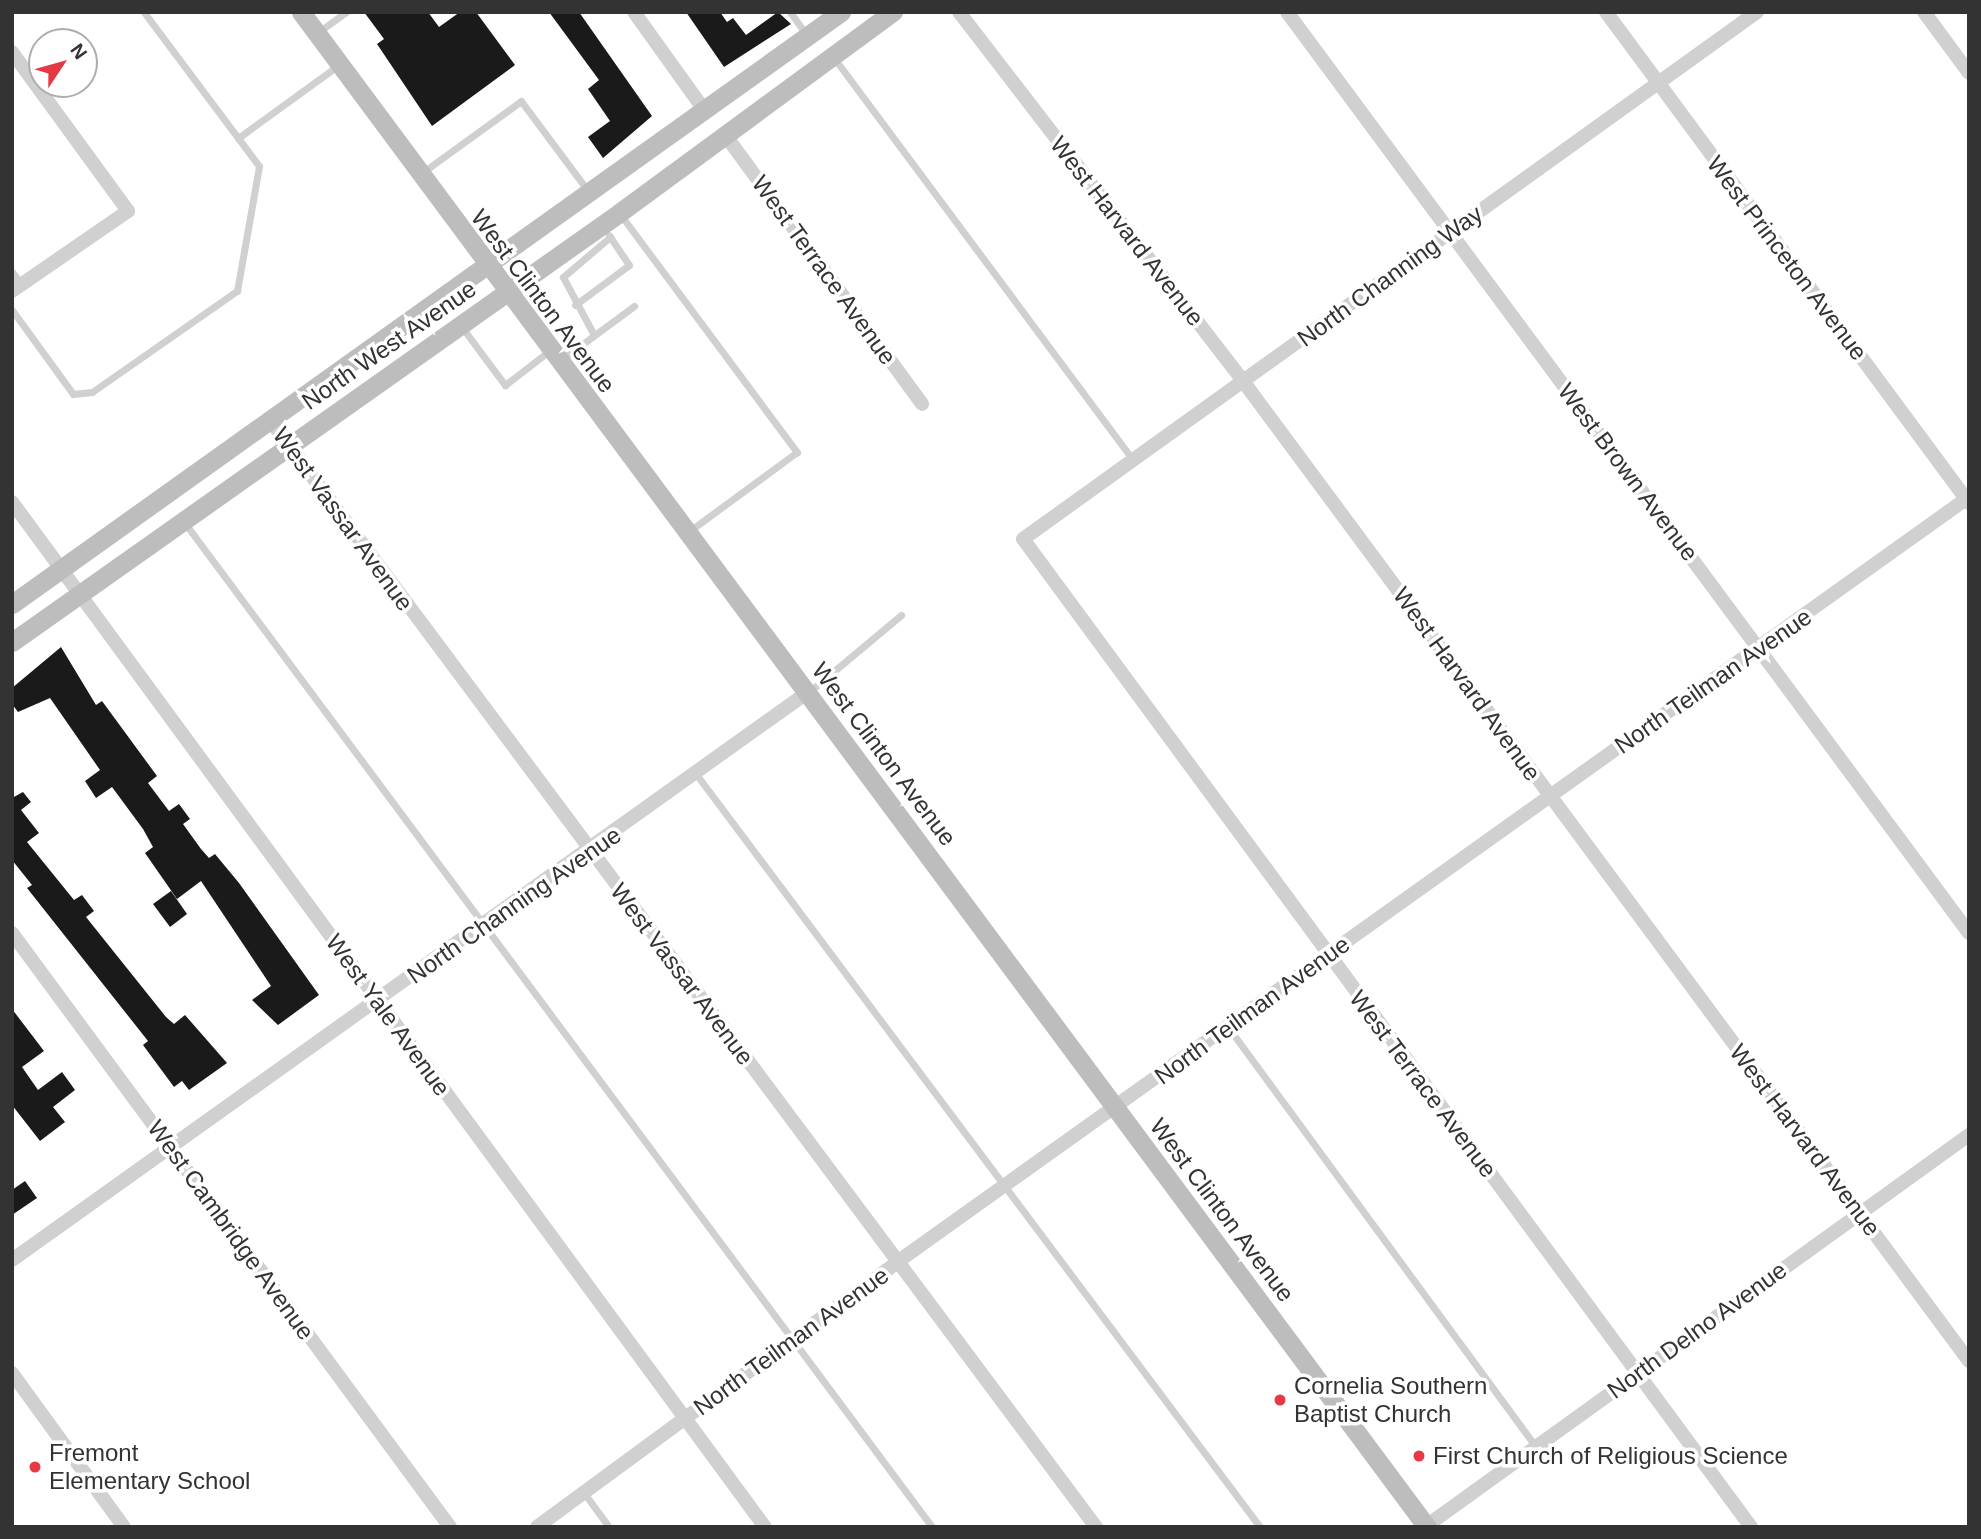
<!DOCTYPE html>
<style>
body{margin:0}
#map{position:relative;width:1981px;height:1539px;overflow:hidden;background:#fff;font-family:Arial,sans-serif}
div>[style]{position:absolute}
.building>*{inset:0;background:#1a1a1a}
.lane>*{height:7px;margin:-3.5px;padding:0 3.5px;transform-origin:3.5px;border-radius:3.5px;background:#d0d0d0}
.street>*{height:14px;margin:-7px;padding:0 7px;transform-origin:7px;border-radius:7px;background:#d0d0d0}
.secondary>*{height:19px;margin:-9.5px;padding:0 9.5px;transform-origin:9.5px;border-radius:9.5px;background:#bdbdbd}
.dots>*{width:19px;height:19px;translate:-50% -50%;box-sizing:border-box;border:4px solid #fff;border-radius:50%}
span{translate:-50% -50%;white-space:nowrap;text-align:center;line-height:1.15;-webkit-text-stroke:7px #fff;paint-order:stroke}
.street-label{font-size:24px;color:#333}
.poi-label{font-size:24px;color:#333}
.left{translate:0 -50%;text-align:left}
.frame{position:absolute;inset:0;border:14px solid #333;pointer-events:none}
.north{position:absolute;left:28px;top:28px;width:70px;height:70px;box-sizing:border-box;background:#fff;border:2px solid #adadad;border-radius:50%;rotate:54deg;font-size:19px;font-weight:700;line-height:28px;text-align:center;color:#333}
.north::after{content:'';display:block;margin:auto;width:24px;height:32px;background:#e63946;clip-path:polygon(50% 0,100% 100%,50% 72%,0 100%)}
</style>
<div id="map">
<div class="building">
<i style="clip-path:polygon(364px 12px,428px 12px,439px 27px,460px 12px,476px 12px,515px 65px,432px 126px,377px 44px,384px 39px)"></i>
<i style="clip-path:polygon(549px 12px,579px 12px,652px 116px,603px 158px,588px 137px,610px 121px,588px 89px,599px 80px)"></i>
<i style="clip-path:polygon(686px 12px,720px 12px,727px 22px,733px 18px,746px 35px,778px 12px,791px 24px,724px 67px)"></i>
<i style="clip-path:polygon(61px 647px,96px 705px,102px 701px,157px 776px,148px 783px,169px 811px,179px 804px,190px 819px,183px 824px,201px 849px,209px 858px,215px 854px,239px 883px,319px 995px,278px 1025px,252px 1000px,271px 986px,201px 881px,177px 899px,145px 853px,153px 847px,143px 829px,112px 787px,96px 798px,85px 781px,100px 770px,50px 698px,18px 712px,12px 704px,12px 688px)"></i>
<i style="clip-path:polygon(23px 792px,31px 802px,21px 810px,39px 833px,27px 842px,74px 900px,82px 895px,94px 911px,86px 917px,166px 1017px,174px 1024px,185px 1015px,227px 1063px,189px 1090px,182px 1081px,174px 1087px,143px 1045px,148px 1041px,27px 888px,32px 885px,12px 860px,12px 798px)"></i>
<i style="clip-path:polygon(171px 891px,187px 914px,170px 927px,153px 904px)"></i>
<i style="clip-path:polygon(12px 1009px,44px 1051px,22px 1067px,38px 1090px,62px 1072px,75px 1090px,53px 1107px,65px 1122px,40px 1141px,12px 1105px)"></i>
<i style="clip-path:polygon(25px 1181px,37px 1198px,12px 1215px,12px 1190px)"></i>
</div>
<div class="lane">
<i style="left:790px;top:12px;width:27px;rotate:54deg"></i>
<i style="left:317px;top:33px;width:36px;rotate:-36deg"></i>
<i style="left:834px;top:58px;width:501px;rotate:53.36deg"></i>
<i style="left:238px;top:138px;width:125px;rotate:-35.9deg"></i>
<i style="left:423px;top:172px;width:121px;rotate:-35.9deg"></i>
<i style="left:521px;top:101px;width:112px;rotate:53.3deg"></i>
<i style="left:620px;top:214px;width:297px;rotate:53.4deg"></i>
<i style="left:797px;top:452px;width:135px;rotate:143.7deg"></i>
<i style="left:12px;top:272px;width:16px;rotate:52deg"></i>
<i style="left:575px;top:305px;width:67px;rotate:-36.5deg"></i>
<i style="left:629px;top:265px;width:36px;rotate:-124deg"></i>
<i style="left:12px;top:310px;width:104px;rotate:54deg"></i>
<i style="left:73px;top:394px;width:19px;rotate:-6deg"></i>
<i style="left:92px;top:392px;width:177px;rotate:-34.9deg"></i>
<i style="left:237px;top:291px;width:127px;rotate:-80deg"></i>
<i style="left:259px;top:166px;width:192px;rotate:-126.8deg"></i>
<i style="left:461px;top:326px;width:74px;rotate:53.3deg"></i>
<i style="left:505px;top:385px;width:56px;rotate:-37.7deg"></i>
<i style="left:594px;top:335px;width:66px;rotate:-118.1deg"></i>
<i style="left:563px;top:277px;width:62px;rotate:-40.4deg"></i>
<i style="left:561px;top:360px;width:91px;rotate:-36.5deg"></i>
<i style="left:184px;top:522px;width:1253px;rotate:53.34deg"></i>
<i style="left:809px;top:692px;width:120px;rotate:-39.9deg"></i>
<i style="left:696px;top:774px;width:941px;rotate:53.17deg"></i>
<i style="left:1228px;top:1027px;width:521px;rotate:53.75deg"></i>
<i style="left:584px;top:1493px;width:42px;rotate:53.7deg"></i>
</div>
<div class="street">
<i style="left:634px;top:12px;width:122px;rotate:54.4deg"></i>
<i style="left:959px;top:12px;width:466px;rotate:52.4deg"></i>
<i style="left:1243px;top:381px;width:1220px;rotate:53.47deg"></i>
<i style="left:1287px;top:12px;width:1146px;rotate:53.48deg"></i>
<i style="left:1606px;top:12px;width:611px;rotate:53.52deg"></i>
<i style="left:1924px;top:12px;width:76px;rotate:53.6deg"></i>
<i style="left:12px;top:52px;width:197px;rotate:53.9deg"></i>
<i style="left:128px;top:211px;width:141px;rotate:145.4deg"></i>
<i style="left:726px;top:136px;width:332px;rotate:53.8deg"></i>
<i style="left:270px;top:420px;width:1381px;rotate:53.27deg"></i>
<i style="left:12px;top:502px;width:1272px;rotate:53.7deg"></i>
<i style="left:12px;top:933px;width:738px;rotate:53.6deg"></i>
<i style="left:12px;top:1260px;width:978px;rotate:-35.51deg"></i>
<i style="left:12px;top:1373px;width:190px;rotate:54deg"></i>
<i style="left:537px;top:1527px;width:451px;rotate:-36.3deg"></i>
<i style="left:900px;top:1260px;width:1313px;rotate:-35.52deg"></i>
<i style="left:1425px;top:1527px;width:671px;rotate:-35.78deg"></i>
<i style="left:1751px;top:1527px;width:1227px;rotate:-126.38deg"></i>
<i style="left:1023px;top:539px;width:904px;rotate:-35.68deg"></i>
</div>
<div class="secondary">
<i style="left:301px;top:12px;width:1888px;rotate:53.38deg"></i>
<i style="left:12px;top:604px;width:1019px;rotate:-35.53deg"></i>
<i style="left:12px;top:642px;width:743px;rotate:-35.25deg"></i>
<i style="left:619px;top:213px;width:340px;rotate:-36.3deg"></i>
</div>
<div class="dots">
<i style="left:1280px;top:1400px;background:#e63946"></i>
<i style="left:1419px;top:1456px;background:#e63946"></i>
<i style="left:35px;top:1467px;background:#e63946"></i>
</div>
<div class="street-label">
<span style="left:1127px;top:231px;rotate:52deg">West Harvard Avenue</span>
<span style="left:1787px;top:258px;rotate:53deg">West Princeton Avenue</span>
<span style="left:824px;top:270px;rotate:54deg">West Terrace Avenue</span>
<span style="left:1390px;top:276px;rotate:-36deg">North Channing Way</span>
<span style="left:543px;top:301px;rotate:53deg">West Clinton Avenue</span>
<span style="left:389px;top:345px;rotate:-35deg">North West Avenue</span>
<span style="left:1628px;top:472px;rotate:53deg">West Brown Avenue</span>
<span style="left:343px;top:519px;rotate:54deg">West Vassar Avenue</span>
<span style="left:1713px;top:681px;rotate:-35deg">North Teilman Avenue</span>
<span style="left:1467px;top:684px;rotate:54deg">West Harvard Avenue</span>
<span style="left:884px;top:754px;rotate:53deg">West Clinton Avenue</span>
<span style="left:514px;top:905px;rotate:-35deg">North Channing Avenue</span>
<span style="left:682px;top:974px;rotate:53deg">West Vassar Avenue</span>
<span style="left:1252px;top:1010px;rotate:-36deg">North Teilman Avenue</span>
<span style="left:388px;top:1015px;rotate:54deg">West Yale Avenue</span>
<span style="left:1423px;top:1084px;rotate:53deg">West Terrace Avenue</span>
<span style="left:1805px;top:1140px;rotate:53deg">West Harvard Avenue</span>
<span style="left:1222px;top:1210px;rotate:53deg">West Clinton Avenue</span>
<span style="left:231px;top:1230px;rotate:54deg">West Cambridge Avenue</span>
<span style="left:1697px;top:1330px;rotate:-36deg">North Delno Avenue</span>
<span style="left:791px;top:1341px;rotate:-36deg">North Teilman Avenue</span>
</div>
<div class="poi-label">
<span class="left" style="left:1294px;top:1400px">Cornelia Southern<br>Baptist Church</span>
<span class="left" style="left:49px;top:1467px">Fremont<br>Elementary School</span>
<span class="left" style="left:1433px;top:1456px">First Church of Religious Science</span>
</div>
<div class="frame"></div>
<div class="north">N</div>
</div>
